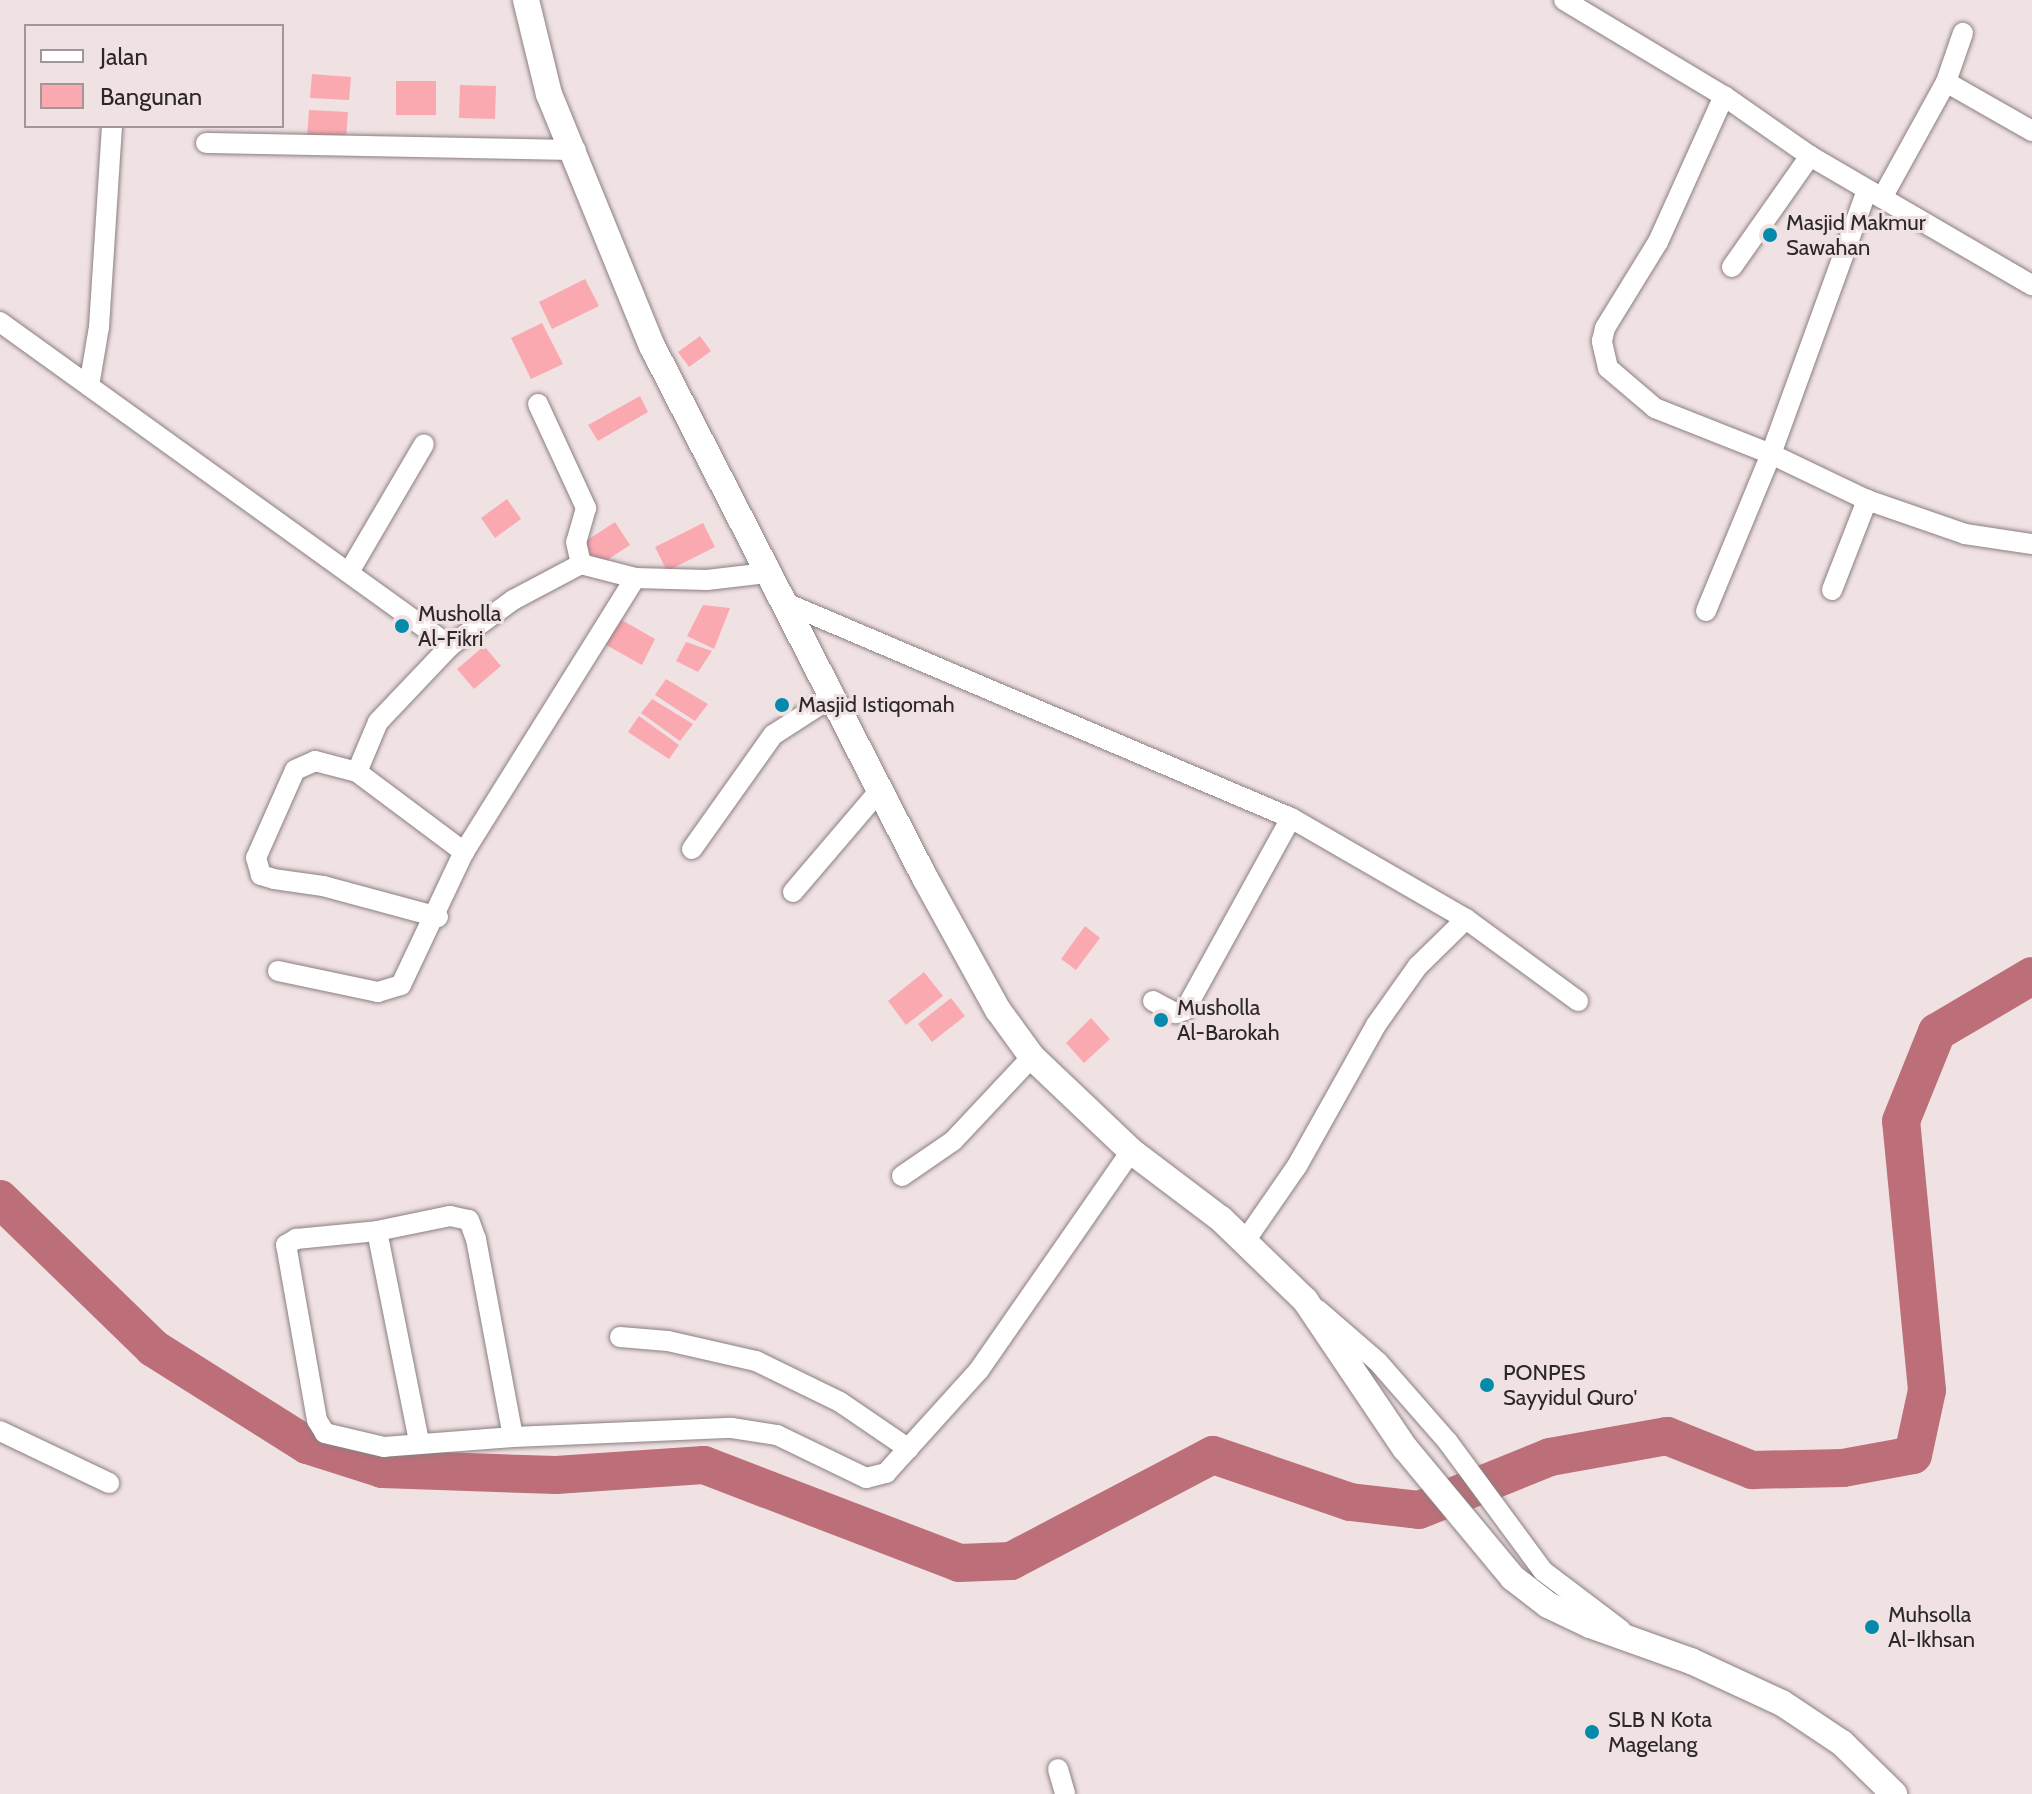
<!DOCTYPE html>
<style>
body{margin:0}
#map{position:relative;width:2032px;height:1794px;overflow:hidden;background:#f0e2e3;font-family:Cabin,sans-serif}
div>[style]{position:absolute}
.river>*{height:38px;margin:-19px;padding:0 19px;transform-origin:19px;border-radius:19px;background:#bc6f79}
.building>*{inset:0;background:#fba9b1}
.roads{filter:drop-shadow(0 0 2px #8b7f80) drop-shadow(0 0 2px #8b7f80)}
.minor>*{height:20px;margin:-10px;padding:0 10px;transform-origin:10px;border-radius:10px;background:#fff}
.tertiary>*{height:26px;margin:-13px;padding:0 13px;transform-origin:13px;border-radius:13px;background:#fff}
.dots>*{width:22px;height:22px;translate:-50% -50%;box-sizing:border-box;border:4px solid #f0e2e3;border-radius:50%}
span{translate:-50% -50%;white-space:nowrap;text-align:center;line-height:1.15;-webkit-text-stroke:6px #f0e2e3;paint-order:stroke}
.poi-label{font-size:22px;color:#2c2728}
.left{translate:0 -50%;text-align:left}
.legend{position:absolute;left:24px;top:24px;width:260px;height:104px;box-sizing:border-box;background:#f0e2e3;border:2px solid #a29798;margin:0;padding:10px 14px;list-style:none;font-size:24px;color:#2c2728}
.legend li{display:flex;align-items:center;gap:16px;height:40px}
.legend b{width:40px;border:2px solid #a29798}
</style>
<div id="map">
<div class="river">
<i style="left:0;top:1199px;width:214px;rotate:44.2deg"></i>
<i style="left:153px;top:1348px;width:182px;rotate:32.2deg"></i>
<i style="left:307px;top:1445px;width:79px;rotate:17.7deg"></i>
<i style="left:382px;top:1469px;width:174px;rotate:2deg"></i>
<i style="left:556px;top:1475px;width:148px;rotate:-3.9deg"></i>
<i style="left:704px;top:1465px;width:273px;rotate:21deg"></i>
<i style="left:959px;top:1563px;width:52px;rotate:-2.2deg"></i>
<i style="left:1011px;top:1561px;width:228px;rotate:-27.7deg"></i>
<i style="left:1213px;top:1455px;width:145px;rotate:18.9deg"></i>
<i style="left:1350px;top:1502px;width:69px;rotate:6.6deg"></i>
<i style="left:1419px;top:1510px;width:141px;rotate:-22deg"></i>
<i style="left:1550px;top:1457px;width:119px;rotate:-10.2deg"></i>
<i style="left:1667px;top:1436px;width:92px;rotate:21.8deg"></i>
<i style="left:1752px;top:1470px;width:91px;rotate:-1.3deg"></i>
<i style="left:1843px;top:1468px;width:71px;rotate:-10.5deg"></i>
<i style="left:1913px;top:1455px;width:66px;rotate:-77.8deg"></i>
<i style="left:1927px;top:1390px;width:270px;rotate:-95.5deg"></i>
<i style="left:1901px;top:1121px;width:96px;rotate:-68deg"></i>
<i style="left:1937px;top:1032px;width:110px;rotate:-30.5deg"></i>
</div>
<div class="building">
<i style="clip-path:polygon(312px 74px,351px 77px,349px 100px,310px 98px)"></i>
<i style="clip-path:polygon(396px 81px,436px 81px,436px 115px,396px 115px)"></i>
<i style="clip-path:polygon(460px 85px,496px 86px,495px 119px,459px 118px)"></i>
<i style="clip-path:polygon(309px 110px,348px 112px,346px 138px,307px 136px)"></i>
<i style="clip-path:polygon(585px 279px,599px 306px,552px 329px,539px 302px)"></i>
<i style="clip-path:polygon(542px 323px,563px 364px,531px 379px,511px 338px)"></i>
<i style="clip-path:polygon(700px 336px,711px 351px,689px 367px,678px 352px)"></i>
<i style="clip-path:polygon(640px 396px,648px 412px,598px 441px,588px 425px)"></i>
<i style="clip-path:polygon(507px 499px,521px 519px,495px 538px,481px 518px)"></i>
<i style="clip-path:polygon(615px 522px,630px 545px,598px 566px,583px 543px)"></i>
<i style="clip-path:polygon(703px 523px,715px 547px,667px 571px,655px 547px)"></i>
<i style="clip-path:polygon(703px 605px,730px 608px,714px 649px,687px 636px)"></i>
<i style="clip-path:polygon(620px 619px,655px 639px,642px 665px,606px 645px)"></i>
<i style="clip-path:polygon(686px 642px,712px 651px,698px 672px,676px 661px)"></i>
<i style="clip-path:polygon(484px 646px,501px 666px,474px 689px,457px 669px)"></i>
<i style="clip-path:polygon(666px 679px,708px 704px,695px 721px,655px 695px)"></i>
<i style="clip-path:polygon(652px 699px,693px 724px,680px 741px,641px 713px)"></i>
<i style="clip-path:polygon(639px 716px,679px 745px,669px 759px,628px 732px)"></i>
<i style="clip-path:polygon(1085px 926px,1100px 938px,1076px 970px,1061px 959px)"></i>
<i style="clip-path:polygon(924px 972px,943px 996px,906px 1025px,888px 1001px)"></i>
<i style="clip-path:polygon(951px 998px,965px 1016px,932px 1042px,918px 1024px)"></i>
<i style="clip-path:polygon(1091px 1018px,1110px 1039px,1084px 1063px,1066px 1043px)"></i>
</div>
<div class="roads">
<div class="minor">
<i style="left:1564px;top:0;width:187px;rotate:31deg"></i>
<i style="left:1724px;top:96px;width:105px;rotate:34.9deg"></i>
<i style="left:1810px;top:156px;width:257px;rotate:30.2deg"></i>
<i style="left:1946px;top:82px;width:99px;rotate:29.7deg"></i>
<i style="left:206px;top:143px;width:370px;rotate:1.1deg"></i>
<i style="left:1882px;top:198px;width:132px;rotate:-61.1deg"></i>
<i style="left:1946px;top:82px;width:52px;rotate:-70.9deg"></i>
<i style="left:1732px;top:267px;width:136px;rotate:-54.9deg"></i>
<i style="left:0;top:322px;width:555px;rotate:35.75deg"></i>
<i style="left:450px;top:646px;width:78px;rotate:-36.1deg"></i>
<i style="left:513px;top:600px;width:77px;rotate:-27.9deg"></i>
<i style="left:581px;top:564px;width:56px;rotate:14.5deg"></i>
<i style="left:635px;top:578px;width:72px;rotate:1.6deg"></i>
<i style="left:707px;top:580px;width:60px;rotate:-6.7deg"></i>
<i style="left:89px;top:386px;width:60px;rotate:-80.4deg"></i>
<i style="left:99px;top:327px;width:201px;rotate:-86.3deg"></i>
<i style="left:538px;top:404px;width:115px;rotate:65.2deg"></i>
<i style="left:586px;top:508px;width:35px;rotate:106deg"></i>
<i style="left:576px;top:542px;width:23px;rotate:77deg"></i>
<i style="left:1867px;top:500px;width:104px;rotate:19.1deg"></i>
<i style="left:1965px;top:534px;width:68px;rotate:8.5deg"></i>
<i style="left:349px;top:572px;width:148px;rotate:-59.6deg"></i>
<i style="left:1832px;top:590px;width:97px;rotate:-68.7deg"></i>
<i style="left:1867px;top:500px;width:106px;rotate:-154.4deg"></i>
<i style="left:1771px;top:454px;width:281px;rotate:-70deg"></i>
<i style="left:781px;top:601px;width:554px;rotate:23.05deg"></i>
<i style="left:1291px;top:818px;width:202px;rotate:30deg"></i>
<i style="left:1466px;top:919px;width:139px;rotate:36.2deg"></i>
<i style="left:1706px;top:611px;width:170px;rotate:-67.5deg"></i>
<i style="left:1771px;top:454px;width:125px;rotate:-158.4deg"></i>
<i style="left:1655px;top:408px;width:62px;rotate:-139.6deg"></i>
<i style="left:1608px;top:368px;width:28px;rotate:-103deg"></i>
<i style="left:1602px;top:341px;width:13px;rotate:-77deg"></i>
<i style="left:1605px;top:328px;width:101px;rotate:-58.4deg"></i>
<i style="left:1658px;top:242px;width:160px;rotate:-65.7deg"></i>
<i style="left:357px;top:772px;width:134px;rotate:36.8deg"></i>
<i style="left:692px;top:849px;width:140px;rotate:-54.6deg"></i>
<i style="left:773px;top:735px;width:70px;rotate:-32.8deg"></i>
<i style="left:793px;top:892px;width:135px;rotate:-49.5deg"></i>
<i style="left:438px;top:917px;width:119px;rotate:-164.9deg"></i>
<i style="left:323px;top:886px;width:49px;rotate:-171.9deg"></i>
<i style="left:274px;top:879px;width:14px;rotate:-163deg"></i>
<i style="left:261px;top:875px;width:18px;rotate:-106deg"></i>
<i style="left:256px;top:858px;width:96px;rotate:-66.1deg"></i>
<i style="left:295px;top:770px;width:22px;rotate:-24deg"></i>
<i style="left:315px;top:761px;width:43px;rotate:14.7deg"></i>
<i style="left:357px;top:772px;width:54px;rotate:-67.2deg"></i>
<i style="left:378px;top:722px;width:105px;rotate:-46.5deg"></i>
<i style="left:278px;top:971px;width:102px;rotate:11.9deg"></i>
<i style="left:378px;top:992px;width:24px;rotate:-17deg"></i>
<i style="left:401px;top:985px;width:147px;rotate:-64.7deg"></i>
<i style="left:464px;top:852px;width:323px;rotate:-58deg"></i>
<i style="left:1153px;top:1001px;width:26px;rotate:28deg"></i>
<i style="left:1176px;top:1013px;width:9px;rotate:-18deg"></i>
<i style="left:1185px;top:1010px;width:219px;rotate:-61.1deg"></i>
<i style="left:902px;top:1176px;width:62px;rotate:-34.5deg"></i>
<i style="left:953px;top:1141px;width:115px;rotate:-46.8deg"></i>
<i style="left:450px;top:1216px;width:19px;rotate:12deg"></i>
<i style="left:469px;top:1220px;width:20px;rotate:70deg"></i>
<i style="left:476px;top:1239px;width:201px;rotate:79.4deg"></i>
<i style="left:513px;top:1437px;width:129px;rotate:175.6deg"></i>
<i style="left:384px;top:1447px;width:61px;rotate:-166.7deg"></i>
<i style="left:325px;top:1433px;width:15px;rotate:-122deg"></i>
<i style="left:317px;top:1420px;width:178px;rotate:-100deg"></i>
<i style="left:286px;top:1245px;width:12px;rotate:-31deg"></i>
<i style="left:296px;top:1239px;width:81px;rotate:-5.6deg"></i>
<i style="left:377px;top:1231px;width:75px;rotate:-11.6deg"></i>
<i style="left:377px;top:1231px;width:214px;rotate:78.7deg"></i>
<i style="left:1245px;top:1241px;width:91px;rotate:-55.3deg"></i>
<i style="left:1297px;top:1166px;width:162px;rotate:-60.7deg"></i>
<i style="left:1376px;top:1025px;width:72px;rotate:-54.6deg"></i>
<i style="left:1418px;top:966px;width:67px;rotate:-44.4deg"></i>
<i style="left:1318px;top:1310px;width:79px;rotate:40.9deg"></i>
<i style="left:1378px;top:1362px;width:106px;rotate:48.8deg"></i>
<i style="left:1448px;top:1442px;width:160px;rotate:53.6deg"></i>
<i style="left:1543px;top:1571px;width:98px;rotate:37.1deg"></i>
<i style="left:620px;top:1337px;width:48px;rotate:4.8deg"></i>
<i style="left:668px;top:1341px;width:90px;rotate:12.8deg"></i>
<i style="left:756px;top:1361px;width:93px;rotate:26deg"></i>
<i style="left:840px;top:1402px;width:83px;rotate:34.3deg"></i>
<i style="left:0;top:1431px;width:121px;rotate:25.5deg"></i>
<i style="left:513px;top:1437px;width:219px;rotate:-2.4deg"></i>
<i style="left:732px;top:1428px;width:46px;rotate:8.8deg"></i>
<i style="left:777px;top:1435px;width:99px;rotate:25.8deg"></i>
<i style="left:866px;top:1478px;width:21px;rotate:-14deg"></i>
<i style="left:886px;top:1473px;width:139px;rotate:-47.9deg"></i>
<i style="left:979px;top:1370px;width:267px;rotate:-55.2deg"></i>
<i style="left:1058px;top:1769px;width:26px;rotate:74deg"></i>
</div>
<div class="tertiary">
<i style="left:526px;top:0;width:97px;rotate:76.3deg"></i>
<i style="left:549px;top:94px;width:272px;rotate:67.8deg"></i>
<i style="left:652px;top:346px;width:598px;rotate:62.84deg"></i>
<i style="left:925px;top:878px;width:151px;rotate:61.1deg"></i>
<i style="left:998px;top:1010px;width:58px;rotate:54.1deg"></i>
<i style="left:1032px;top:1057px;width:137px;rotate:43.5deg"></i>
<i style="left:1131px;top:1151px;width:113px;rotate:37.1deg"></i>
<i style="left:1221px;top:1219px;width:117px;rotate:44deg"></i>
<i style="left:1305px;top:1300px;width:179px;rotate:56deg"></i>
<i style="left:1405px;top:1448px;width:169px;rotate:50.3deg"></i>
<i style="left:1513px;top:1578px;width:44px;rotate:37.6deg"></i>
<i style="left:1548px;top:1605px;width:47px;rotate:25.5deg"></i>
<i style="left:1590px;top:1625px;width:107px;rotate:19.6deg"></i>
<i style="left:1691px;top:1661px;width:100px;rotate:24.8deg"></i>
<i style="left:1782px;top:1703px;width:72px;rotate:33.7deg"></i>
<i style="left:1842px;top:1743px;width:73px;rotate:44.4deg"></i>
</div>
</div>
<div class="dots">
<i style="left:1770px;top:235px;background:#068aab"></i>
<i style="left:402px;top:626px;background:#068aab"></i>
<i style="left:782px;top:705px;background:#068aab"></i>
<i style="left:1161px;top:1020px;background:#068aab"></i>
<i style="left:1487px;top:1385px;background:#068aab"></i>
<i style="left:1872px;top:1627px;background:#068aab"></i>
<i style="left:1592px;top:1732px;background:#068aab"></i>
</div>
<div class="poi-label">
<span class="left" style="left:1786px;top:235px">Masjid Makmur<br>Sawahan</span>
<span class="left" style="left:418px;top:626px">Musholla<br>Al-Fikri</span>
<span class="left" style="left:798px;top:705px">Masjid Istiqomah</span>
<span class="left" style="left:1177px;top:1020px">Musholla<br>Al-Barokah</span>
<span class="left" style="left:1503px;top:1385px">PONPES<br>Sayyidul Quro'</span>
<span class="left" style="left:1888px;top:1627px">Muhsolla<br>Al-Ikhsan</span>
<span class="left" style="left:1608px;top:1732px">SLB N Kota<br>Magelang</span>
</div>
<ul class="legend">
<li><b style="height:10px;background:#fff"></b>Jalan</li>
<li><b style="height:22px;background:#fba9b1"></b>Bangunan</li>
</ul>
</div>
